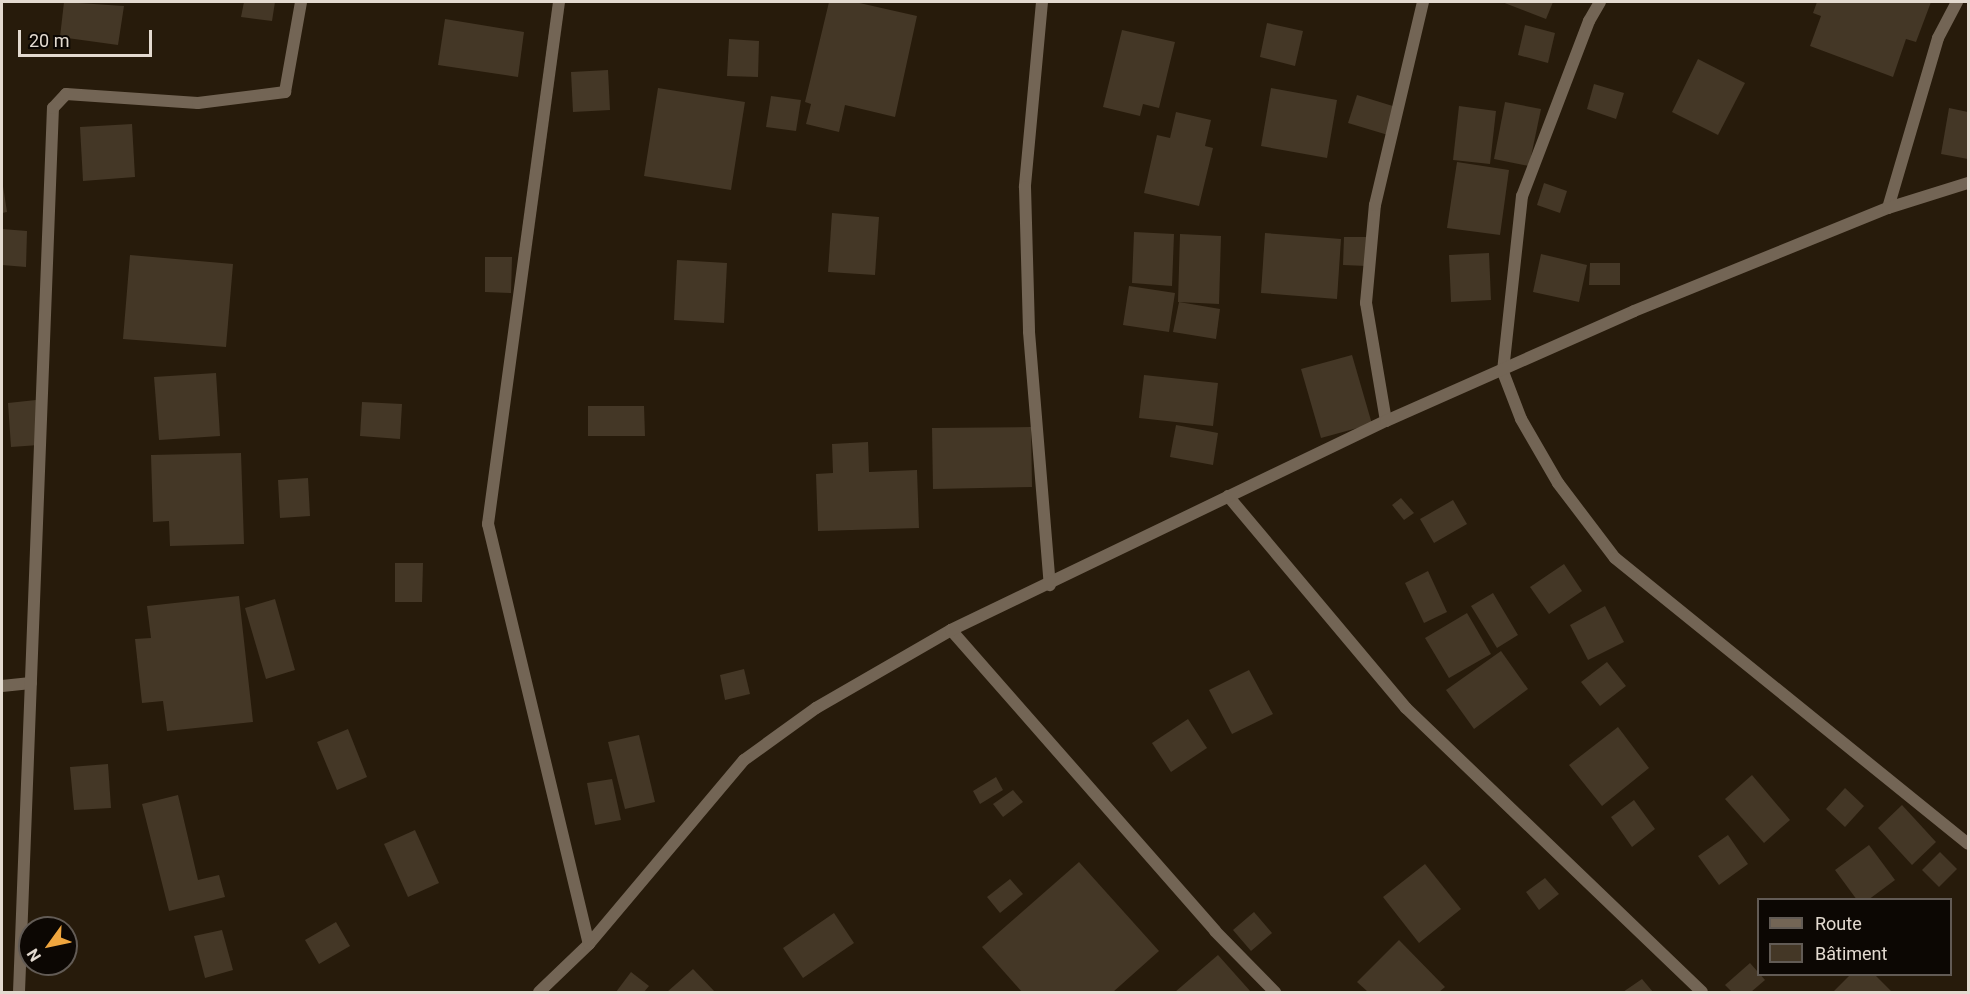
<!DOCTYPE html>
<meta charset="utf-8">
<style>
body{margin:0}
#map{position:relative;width:1970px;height:994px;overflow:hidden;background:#271b0b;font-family:Roboto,sans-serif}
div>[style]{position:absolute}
.building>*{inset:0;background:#443726}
.street>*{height:12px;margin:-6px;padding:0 6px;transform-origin:6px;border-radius:6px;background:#736555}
span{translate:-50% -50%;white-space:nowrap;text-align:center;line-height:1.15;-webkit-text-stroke:5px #0c0703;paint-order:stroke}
.frame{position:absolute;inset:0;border:3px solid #e3dad0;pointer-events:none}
.legend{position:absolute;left:1757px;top:898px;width:195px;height:78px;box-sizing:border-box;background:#0c0703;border:2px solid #625b55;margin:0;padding:8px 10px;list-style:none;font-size:18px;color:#e3dad0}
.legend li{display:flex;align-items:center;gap:12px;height:30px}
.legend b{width:30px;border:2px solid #625b55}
.north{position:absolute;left:18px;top:916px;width:60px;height:60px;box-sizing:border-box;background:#0c0703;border:2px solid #625b55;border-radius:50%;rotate:237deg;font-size:16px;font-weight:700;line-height:24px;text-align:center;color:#e3dad0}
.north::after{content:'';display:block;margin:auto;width:21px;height:27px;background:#f0a63f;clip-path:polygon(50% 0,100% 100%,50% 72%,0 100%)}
.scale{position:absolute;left:18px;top:30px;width:134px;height:27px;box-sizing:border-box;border:3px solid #e3dad0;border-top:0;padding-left:8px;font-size:18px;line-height:21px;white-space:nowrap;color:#e3dad0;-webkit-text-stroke:4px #0c0703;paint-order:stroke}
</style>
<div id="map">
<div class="building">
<i style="clip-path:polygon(64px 2px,124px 6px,118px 45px,60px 37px)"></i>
<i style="clip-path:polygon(244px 2px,275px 2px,272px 21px,241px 17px)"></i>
<i style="clip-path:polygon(829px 2px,855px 2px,917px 16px,895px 117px,845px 105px,839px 132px,806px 124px,811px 104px,805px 102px)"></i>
<i style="clip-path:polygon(1502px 2px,1553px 2px,1546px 19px)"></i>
<i style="clip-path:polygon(1817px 2px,1931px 2px,1916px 42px,1906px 39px,1893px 77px,1810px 46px,1821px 16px,1813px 13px)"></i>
<i style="clip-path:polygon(445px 19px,524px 32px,518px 77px,438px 65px)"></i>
<i style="clip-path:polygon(1267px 23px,1303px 31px,1295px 66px,1260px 57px)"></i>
<i style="clip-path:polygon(1525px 25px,1555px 33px,1548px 63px,1518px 55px)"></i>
<i style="clip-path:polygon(1122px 30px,1175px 42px,1159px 108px,1143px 104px,1140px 116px,1103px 107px)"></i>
<i style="clip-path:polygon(729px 39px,759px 41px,758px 77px,727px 76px)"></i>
<i style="clip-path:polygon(1698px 59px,1745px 83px,1718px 135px,1672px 112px)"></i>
<i style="clip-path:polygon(608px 70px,610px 110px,573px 112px,571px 72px)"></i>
<i style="clip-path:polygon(1594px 84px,1624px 93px,1616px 119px,1587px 109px)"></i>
<i style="clip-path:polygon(658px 88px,745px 102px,731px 190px,644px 176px)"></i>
<i style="clip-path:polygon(1271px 88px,1337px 100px,1327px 158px,1261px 146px)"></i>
<i style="clip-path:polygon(1357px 95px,1396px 107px,1388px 135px,1348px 123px)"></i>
<i style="clip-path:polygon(771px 96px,801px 100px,796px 131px,766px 127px)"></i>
<i style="clip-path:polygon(1505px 102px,1541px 109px,1529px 166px,1494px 159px)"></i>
<i style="clip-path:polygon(1459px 106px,1496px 111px,1490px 164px,1453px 160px)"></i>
<i style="clip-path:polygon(1949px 108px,1968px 112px,1968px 159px,1941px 154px)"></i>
<i style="clip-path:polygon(1176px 112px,1211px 120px,1205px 146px,1213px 148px,1199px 206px,1144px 193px,1157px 135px,1170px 138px)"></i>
<i style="clip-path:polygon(132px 124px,135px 177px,83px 181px,80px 127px)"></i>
<i style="clip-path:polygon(1457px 162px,1509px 170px,1500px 235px,1447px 228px)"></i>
<i style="clip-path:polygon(2px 180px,7px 212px,2px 213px)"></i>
<i style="clip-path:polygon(1544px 183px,1567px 191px,1560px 213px,1537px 205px)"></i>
<i style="clip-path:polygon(832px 213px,879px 217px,875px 275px,828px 272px)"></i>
<i style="clip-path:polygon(2px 229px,27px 231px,26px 267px,2px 265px)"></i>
<i style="clip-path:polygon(1134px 232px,1174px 234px,1172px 286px,1132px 283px)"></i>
<i style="clip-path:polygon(1265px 233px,1341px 239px,1337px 299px,1261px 293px)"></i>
<i style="clip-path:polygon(1180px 234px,1221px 236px,1219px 304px,1178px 302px)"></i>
<i style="clip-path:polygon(1344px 237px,1367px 237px,1367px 266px,1343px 265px)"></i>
<i style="clip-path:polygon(1489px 253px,1491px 300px,1451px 302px,1449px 255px)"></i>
<i style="clip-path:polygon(1541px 254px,1587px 265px,1579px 302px,1533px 292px)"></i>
<i style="clip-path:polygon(130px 255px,233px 264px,226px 347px,123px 339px)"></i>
<i style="clip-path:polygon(485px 257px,512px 257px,511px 293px,485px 292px)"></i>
<i style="clip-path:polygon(677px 260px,727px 263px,724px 323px,674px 320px)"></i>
<i style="clip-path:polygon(1590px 263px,1620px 263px,1620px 285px,1589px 285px)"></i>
<i style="clip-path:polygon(1129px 286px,1175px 293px,1169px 332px,1123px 325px)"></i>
<i style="clip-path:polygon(1179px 302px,1220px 309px,1216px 339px,1173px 332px)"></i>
<i style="clip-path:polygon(1352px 355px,1372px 424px,1321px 438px,1301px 369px)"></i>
<i style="clip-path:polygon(216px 373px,220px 436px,159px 440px,154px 377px)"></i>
<i style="clip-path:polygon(1144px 375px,1218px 383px,1213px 426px,1139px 418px)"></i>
<i style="clip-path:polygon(36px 400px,39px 445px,11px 447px,8px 403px)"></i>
<i style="clip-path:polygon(362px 402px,402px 404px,400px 439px,360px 436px)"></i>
<i style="clip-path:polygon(588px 406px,644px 406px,645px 436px,588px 436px)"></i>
<i style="clip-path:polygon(1176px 425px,1218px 433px,1213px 465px,1170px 457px)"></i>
<i style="clip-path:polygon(1031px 427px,1032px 487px,933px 489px,932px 428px)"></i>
<i style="clip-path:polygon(868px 442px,869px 472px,917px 470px,919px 528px,818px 531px,816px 474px,833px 473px,832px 444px)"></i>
<i style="clip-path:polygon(241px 453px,244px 544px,170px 546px,169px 521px,153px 522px,151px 455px)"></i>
<i style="clip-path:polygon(308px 478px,310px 516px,280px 518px,278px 480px)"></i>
<i style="clip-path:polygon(1401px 498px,1414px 513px,1404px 520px,1392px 505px)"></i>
<i style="clip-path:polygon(1453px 500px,1467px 524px,1434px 543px,1420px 519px)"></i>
<i style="clip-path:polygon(395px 563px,423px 563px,422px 602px,395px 602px)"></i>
<i style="clip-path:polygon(1564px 564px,1582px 591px,1549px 614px,1530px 587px)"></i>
<i style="clip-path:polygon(1428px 571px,1447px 612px,1424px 623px,1405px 583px)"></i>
<i style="clip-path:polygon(1493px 593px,1518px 635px,1497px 648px,1471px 606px)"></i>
<i style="clip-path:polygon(239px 596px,253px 722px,167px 731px,163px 701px,142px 703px,135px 639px,151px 638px,147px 606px)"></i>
<i style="clip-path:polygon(275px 599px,295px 670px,266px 679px,245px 608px)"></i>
<i style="clip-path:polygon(1605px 606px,1624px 642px,1588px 660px,1570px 625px)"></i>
<i style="clip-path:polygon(1467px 613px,1491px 654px,1449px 678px,1425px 638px)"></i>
<i style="clip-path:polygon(1501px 651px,1528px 689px,1474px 729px,1446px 690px)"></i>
<i style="clip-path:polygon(1607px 662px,1626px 686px,1600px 706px,1581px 682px)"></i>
<i style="clip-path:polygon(744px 669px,750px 694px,725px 700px,720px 675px)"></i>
<i style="clip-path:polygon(1249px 670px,1273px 714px,1232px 734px,1209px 690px)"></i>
<i style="clip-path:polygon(1188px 719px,1207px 748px,1171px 772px,1152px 743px)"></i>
<i style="clip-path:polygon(1618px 727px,1649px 768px,1602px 806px,1569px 765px)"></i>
<i style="clip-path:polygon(348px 729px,367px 777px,337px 790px,317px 742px)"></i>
<i style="clip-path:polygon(639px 735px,655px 802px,625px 809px,608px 742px)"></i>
<i style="clip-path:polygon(108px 764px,111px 808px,74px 810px,70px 767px)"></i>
<i style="clip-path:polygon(1752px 775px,1790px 820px,1764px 843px,1725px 799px)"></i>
<i style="clip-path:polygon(996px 777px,1003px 790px,980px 804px,973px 791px)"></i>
<i style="clip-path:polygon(612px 779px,621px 820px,595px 825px,587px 783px)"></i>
<i style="clip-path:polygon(1845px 788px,1864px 806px,1845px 827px,1826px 809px)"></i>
<i style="clip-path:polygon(1013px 790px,1023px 802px,1003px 817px,993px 804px)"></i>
<i style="clip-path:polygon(178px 795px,198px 880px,219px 875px,225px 897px,169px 911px,142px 804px)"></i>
<i style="clip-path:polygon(1634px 800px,1655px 829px,1632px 847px,1611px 817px)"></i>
<i style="clip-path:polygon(1902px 805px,1936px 842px,1912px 865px,1878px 828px)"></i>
<i style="clip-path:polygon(415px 830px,439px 883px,408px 897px,384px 844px)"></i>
<i style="clip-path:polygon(1728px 835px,1748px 864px,1719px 885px,1698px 856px)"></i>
<i style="clip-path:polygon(1869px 845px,1895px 880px,1868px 900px,1857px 900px,1835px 870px)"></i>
<i style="clip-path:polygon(1940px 852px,1957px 869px,1939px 887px,1922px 870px)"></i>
<i style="clip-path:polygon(1079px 862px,1159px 951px,1113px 992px,1022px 992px,982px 947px)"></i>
<i style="clip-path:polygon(1425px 864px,1461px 909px,1419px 943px,1383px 897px)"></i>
<i style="clip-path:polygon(1545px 878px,1559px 894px,1539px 910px,1526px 892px)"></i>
<i style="clip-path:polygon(1010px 879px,1023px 894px,1000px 913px,987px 897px)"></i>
<i style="clip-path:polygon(1254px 912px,1272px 933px,1251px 951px,1233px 930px)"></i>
<i style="clip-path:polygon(834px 913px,854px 943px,803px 978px,783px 948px)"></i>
<i style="clip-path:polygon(336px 922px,350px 946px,319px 964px,305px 940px)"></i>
<i style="clip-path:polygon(222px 930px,233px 970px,205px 978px,194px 936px)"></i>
<i style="clip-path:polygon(1399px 940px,1445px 987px,1439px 992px,1368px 992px,1357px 982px)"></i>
<i style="clip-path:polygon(1218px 955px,1251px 992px,1175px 992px)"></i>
<i style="clip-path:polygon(1750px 963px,1765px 980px,1751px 992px,1732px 992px,1725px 985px)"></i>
<i style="clip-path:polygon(693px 969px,715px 992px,667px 992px)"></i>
<i style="clip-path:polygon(631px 972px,649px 986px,644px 992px,616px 992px)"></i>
<i style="clip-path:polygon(1851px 974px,1874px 974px,1892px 992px,1833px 992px)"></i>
<i style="clip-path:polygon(1642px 979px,1653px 992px,1623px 992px)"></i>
</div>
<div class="street">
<i style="left:559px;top:2px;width:527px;rotate:97.75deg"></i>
<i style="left:488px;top:524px;width:432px;rotate:76.5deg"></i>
<i style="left:1042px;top:2px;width:186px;rotate:95.3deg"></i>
<i style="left:1025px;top:187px;width:145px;rotate:88.4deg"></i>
<i style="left:1029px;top:332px;width:254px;rotate:85.3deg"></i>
<i style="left:1600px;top:2px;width:22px;rotate:120deg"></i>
<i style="left:1589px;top:21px;width:187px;rotate:110.9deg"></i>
<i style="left:1522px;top:196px;width:177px;rotate:96.2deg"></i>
<i style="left:1503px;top:372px;width:50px;rotate:69deg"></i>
<i style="left:1521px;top:419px;width:74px;rotate:60deg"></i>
<i style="left:1558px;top:483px;width:94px;rotate:52.8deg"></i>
<i style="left:1615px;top:558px;width:454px;rotate:39deg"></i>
<i style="left:1888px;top:208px;width:177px;rotate:-73.6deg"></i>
<i style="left:1938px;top:38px;width:41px;rotate:-62.2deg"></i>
<i style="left:1386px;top:421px;width:120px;rotate:-99.6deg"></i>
<i style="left:1366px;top:303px;width:98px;rotate:-84.8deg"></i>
<i style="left:1375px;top:205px;width:209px;rotate:-76.7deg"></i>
<i style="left:1228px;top:496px;width:277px;rotate:50deg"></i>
<i style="left:1406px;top:708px;width:410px;rotate:43.8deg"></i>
<i style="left:951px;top:630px;width:400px;rotate:48.7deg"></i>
<i style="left:1215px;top:931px;width:86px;rotate:45.5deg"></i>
<i style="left:2px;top:686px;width:29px;rotate:-6deg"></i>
<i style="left:19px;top:992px;width:885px;rotate:-87.8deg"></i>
<i style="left:53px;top:108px;width:19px;rotate:-47deg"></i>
<i style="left:66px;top:94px;width:132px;rotate:3.9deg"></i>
<i style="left:198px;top:103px;width:88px;rotate:-7.2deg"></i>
<i style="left:285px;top:92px;width:91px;rotate:-79.9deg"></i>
<i style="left:539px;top:992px;width:69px;rotate:-43.8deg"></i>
<i style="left:589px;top:944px;width:241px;rotate:-49.9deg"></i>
<i style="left:744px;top:760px;width:89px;rotate:-35.8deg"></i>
<i style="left:816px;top:708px;width:156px;rotate:-30deg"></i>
<i style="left:951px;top:630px;width:483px;rotate:-25.7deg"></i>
<i style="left:1386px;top:421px;width:271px;rotate:-23.9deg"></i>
<i style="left:1634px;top:311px;width:274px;rotate:-22.1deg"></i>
<i style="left:1888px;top:208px;width:84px;rotate:-17.4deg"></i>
</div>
<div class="frame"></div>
<ul class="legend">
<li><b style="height:8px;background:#736555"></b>Route</li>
<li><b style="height:16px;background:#443726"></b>Bâtiment</li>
</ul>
<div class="north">N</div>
<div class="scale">20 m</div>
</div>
